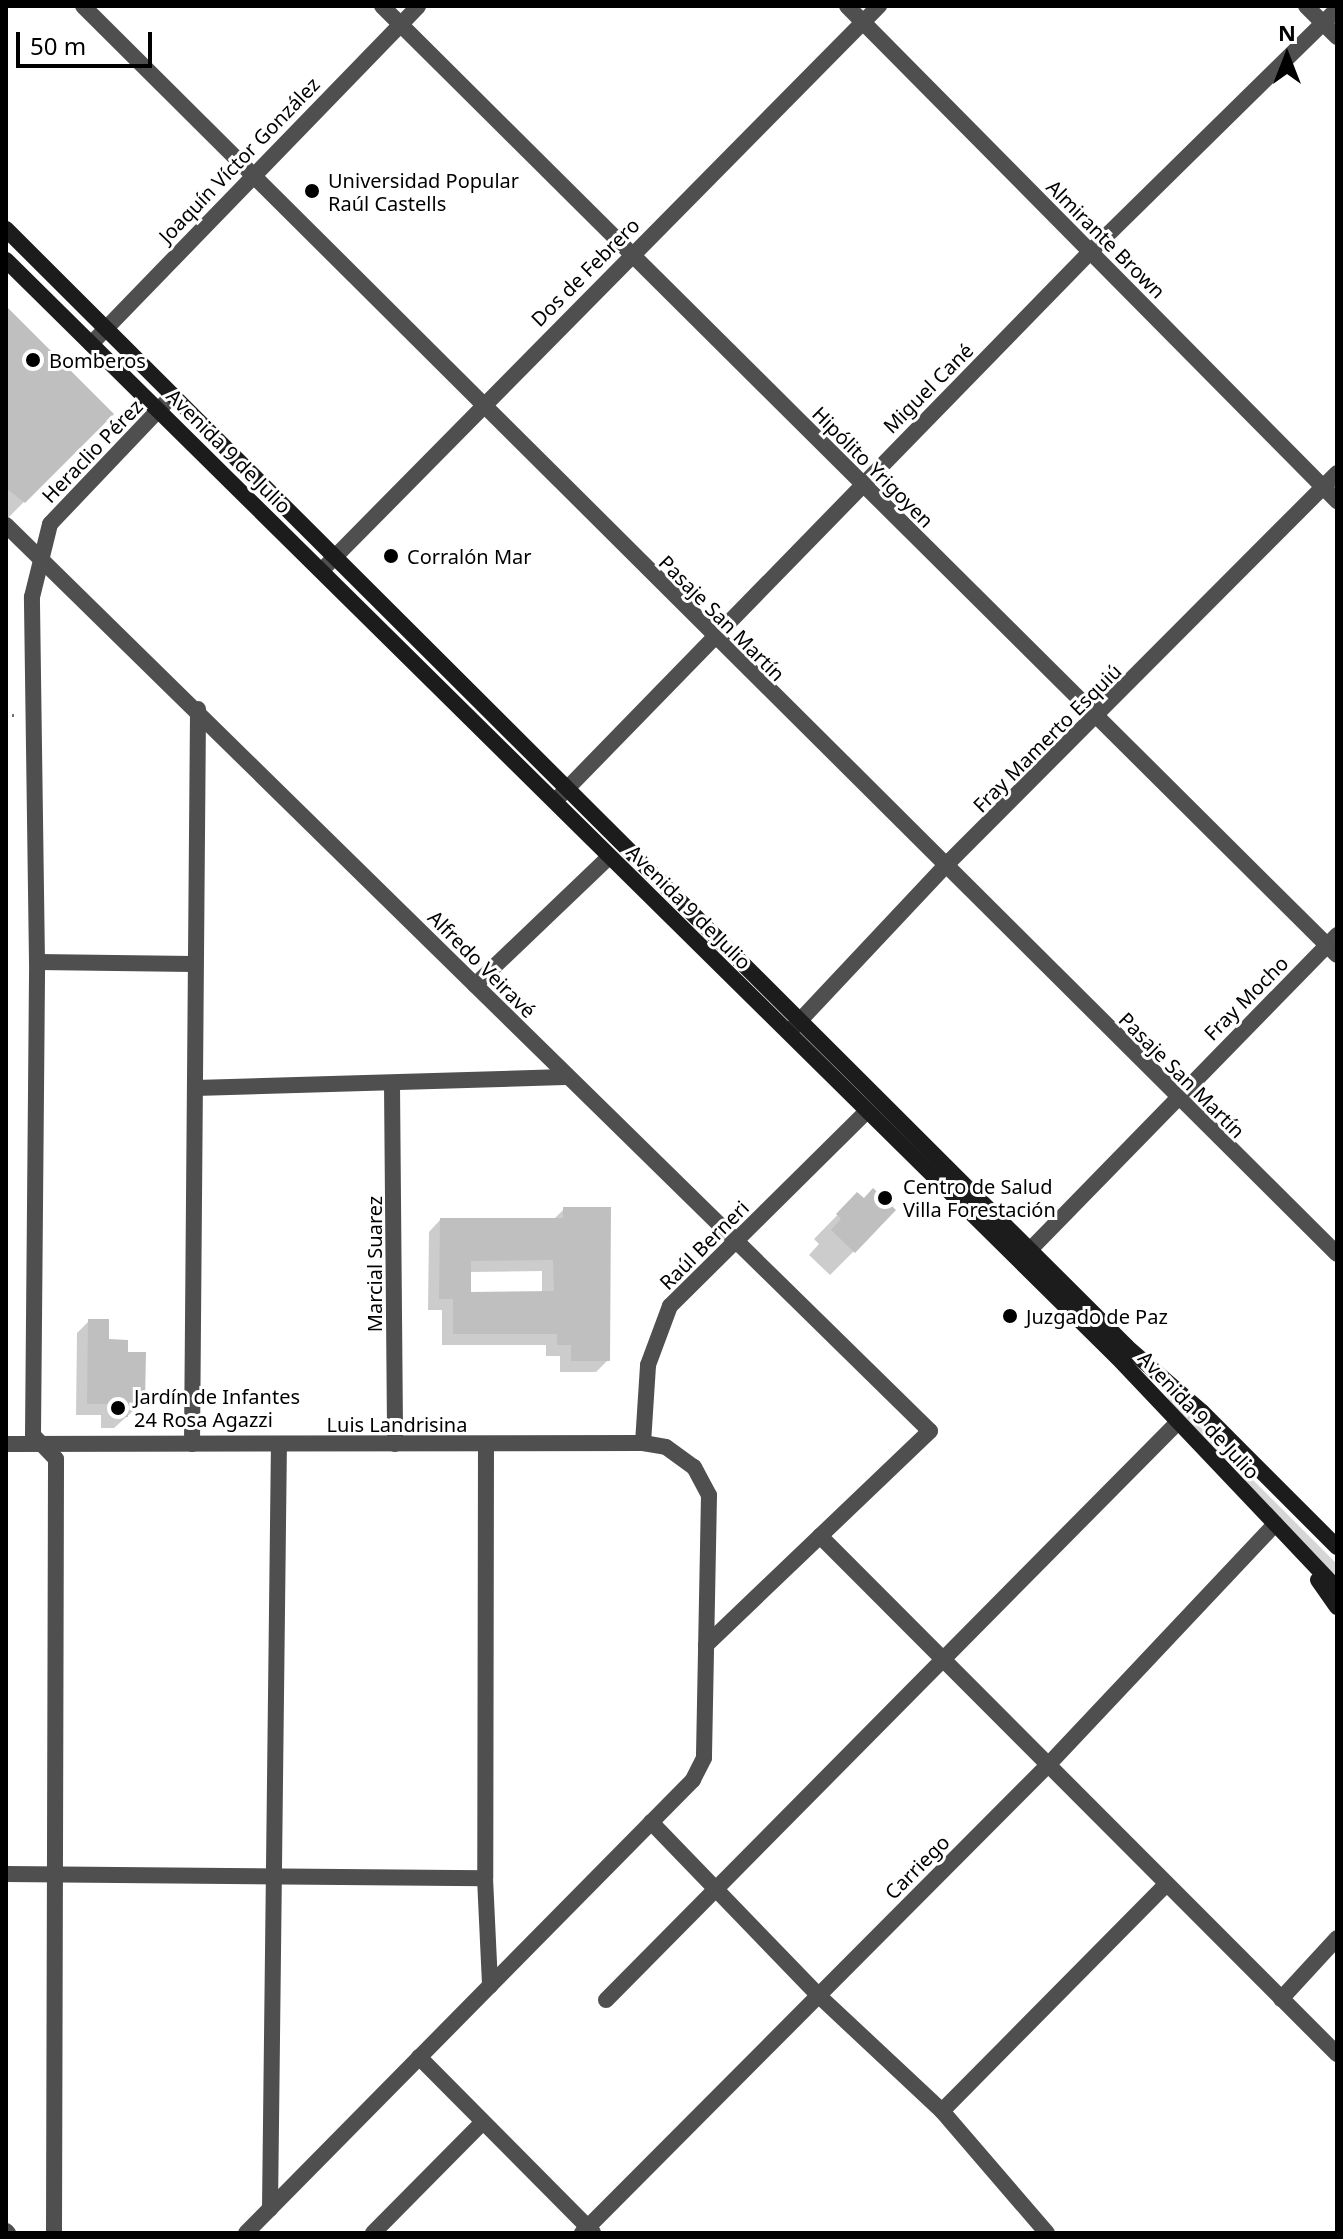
<!DOCTYPE html>
<meta charset="utf-8">
<style>
body{margin:0}
#map{position:relative;width:1343px;height:2239px;overflow:hidden;background:#fff;font-family:"Noto Sans",sans-serif}
div>[style]{position:absolute}
.green>*{inset:0;background:#d6d6d6}
.shadow>*{inset:0;background:#0003}
.building>*{inset:0;background:#bfbfbf}
.path>*{height:3px;margin-top:-1.5px;transform-origin:0;background:repeating-linear-gradient(90deg,#717171 0 2px,transparent 0 6px)}
.street>*{height:16px;margin:-8px;padding:0 8px;transform-origin:8px;border-radius:8px;background:#4f4f4f}
.secondary>*{height:16px;margin:-8px;padding:0 8px;transform-origin:8px;border-radius:8px;background:#1c1c1c}
.dots>*{width:22px;height:22px;translate:-50% -50%;box-sizing:border-box;border:4px solid #fff;border-radius:50%}
span{translate:-50% -50%;white-space:nowrap;text-align:center;line-height:1.15;-webkit-text-stroke:6px #fff;paint-order:stroke}
.street-label{font-size:20px;color:#000}
.poi-label{font-size:20px;color:#000}
.left{translate:0 -50%;text-align:left}
.frame{position:absolute;inset:0;border:8px solid #000;pointer-events:none}
.north{position:absolute;left:1247px;top:16px;width:80px;height:80px;-webkit-text-stroke:6px #fff;paint-order:stroke;rotate:0deg;font-size:22px;font-weight:700;line-height:32px;text-align:center;color:#000}
.north::after{content:'';display:block;margin:auto;width:28px;height:36px;background:#000;clip-path:polygon(50% 0,100% 100%,50% 72%,0 100%)}
.scale{position:absolute;left:16px;top:32px;width:136px;height:36px;box-sizing:border-box;border:4px solid #000;border-top:0;padding-left:10px;font-size:24px;line-height:28px;white-space:nowrap;color:#000;-webkit-text-stroke:6px #fff;paint-order:stroke}
</style>
<div id="map">
<div class="green">
<i style="clip-path:polygon(1164px 1391px,1337px 1564px,1337px 1577px,1173px 1408px)"></i>
</div>
<div class="shadow">
<i style="clip-path:polygon(6px 309px,111px 414px,8px 518px,6px 516px)"></i>
<i style="clip-path:polygon(857px 1195px,864px 1200px,854px 1251px,830px 1275px,809px 1255px,819px 1244px,814px 1239px)"></i>
<i style="clip-path:polygon(evenodd,564px 1209px,608px 1360px,596px 1372px,560px 1372px,560px 1356px,546px 1356px,546px 1345px,442px 1345px,442px 1310px,428px 1310px,429px 1232px,440px 1220px,553px 1220px,564px 1209px,542px 1271px,542px 1293px,469px 1295px,469px 1272px,542px 1271px)"></i>
<i style="clip-path:polygon(89px 1321px,126px 1354px,143px 1402px,114px 1428px,101px 1428px,101px 1415px,76px 1415px,77px 1333px)"></i>
</div>
<div class="building">
<i style="clip-path:polygon(6px 306px,114px 414px,25px 503px,6px 488px)"></i>
<i style="clip-path:polygon(873px 1188px,896px 1210px,855px 1253px,831px 1230px,841px 1219px,836px 1214px,857px 1192px,864px 1198px)"></i>
<i style="clip-path:polygon(evenodd,563px 1207px,611px 1207px,610px 1361px,571px 1361px,571px 1345px,557px 1345px,557px 1334px,453px 1334px,453px 1299px,439px 1299px,440px 1218px,563px 1218px,563px 1207px,553px 1260px,554px 1291px,471px 1292px,471px 1261px,553px 1260px)"></i>
<i style="clip-path:polygon(88px 1319px,109px 1319px,109px 1339px,128px 1340px,128px 1352px,146px 1352px,145px 1402px,129px 1402px,128px 1417px,112px 1417px,112px 1404px,87px 1404px)"></i>
</div>
<div class="path">
<i style="left:6px;top:715px;width:11px"></i>
</div>
<div class="street">
<i style="left:83px;top:6px;width:1769px;rotate:44.86deg"></i>
<i style="left:382px;top:6px;width:1346px;rotate:44.82deg"></i>
<i style="left:847px;top:6px;width:697px;rotate:45.29deg"></i>
<i style="left:1306px;top:6px;width:44px;rotate:45deg"></i>
<i style="left:91px;top:344px;width:470px;rotate:-45.9deg"></i>
<i style="left:6px;top:525px;width:1294px;rotate:44.44deg"></i>
<i style="left:930px;top:1431px;width:310px;rotate:136.3deg"></i>
<i style="left:322px;top:570px;width:793px;rotate:-45.36deg"></i>
<i style="left:557px;top:799px;width:765px;rotate:-45.74deg"></i>
<i style="left:1091px;top:251px;width:345px;rotate:-44.5deg"></i>
<i style="left:37px;top:962px;width:156px;rotate:0.7deg"></i>
<i style="left:475px;top:985px;width:185px;rotate:-43.7deg"></i>
<i style="left:792px;top:1029px;width:222px;rotate:-46.8deg"></i>
<i style="left:944px;top:867px;width:556px;rotate:-45.07deg"></i>
<i style="left:392px;top:1085px;width:359px;rotate:89.5deg"></i>
<i style="left:195px;top:1088px;width:370px;rotate:-1.7deg"></i>
<i style="left:1021px;top:1259px;width:453px;rotate:-45.7deg"></i>
<i style="left:643px;top:1443px;width:78px;rotate:-86.3deg"></i>
<i style="left:648px;top:1365px;width:63px;rotate:-69.6deg"></i>
<i style="left:670px;top:1306px;width:276px;rotate:-44.7deg"></i>
<i style="left:6px;top:1444px;width:637px;rotate:-0.09deg"></i>
<i style="left:643px;top:1443px;width:23px;rotate:10deg"></i>
<i style="left:666px;top:1447px;width:34px;rotate:36deg"></i>
<i style="left:694px;top:1467px;width:32px;rotate:62deg"></i>
<i style="left:709px;top:1495px;width:263px;rotate:91.1deg"></i>
<i style="left:704px;top:1758px;width:25px;rotate:117deg"></i>
<i style="left:693px;top:1780px;width:636px;rotate:134.62deg"></i>
<i style="left:192px;top:1444px;width:735px;rotate:-89.53deg"></i>
<i style="left:486px;top:1444px;width:434px;rotate:90.1deg"></i>
<i style="left:485px;top:1878px;width:108px;rotate:87.3deg"></i>
<i style="left:820px;top:1536px;width:732px;rotate:45.06deg"></i>
<i style="left:651px;top:1822px;width:239px;rotate:46deg"></i>
<i style="left:817px;top:1994px;width:171px;rotate:43.1deg"></i>
<i style="left:942px;top:2111px;width:161px;rotate:49.3deg"></i>
<i style="left:6px;top:1874px;width:479px;rotate:0.5deg"></i>
<i style="left:1281px;top:1999px;width:83px;rotate:-47.4deg"></i>
<i style="left:606px;top:2000px;width:810px;rotate:-45.3deg"></i>
<i style="left:419px;top:2057px;width:247px;rotate:45.2deg"></i>
<i style="left:942px;top:2111px;width:318px;rotate:-45.3deg"></i>
<i style="left:270px;top:2209px;width:765px;rotate:-89.33deg"></i>
<i style="left:6px;top:2231px;width:3px;rotate:45deg"></i>
<i style="left:54px;top:2233px;width:774px;rotate:-89.85deg"></i>
<i style="left:56px;top:1459px;width:33px;rotate:-134deg"></i>
<i style="left:33px;top:1435px;width:473px;rotate:-89.5deg"></i>
<i style="left:37px;top:962px;width:365px;rotate:-90.8deg"></i>
<i style="left:32px;top:597px;width:75px;rotate:-76.1deg"></i>
<i style="left:50px;top:524px;width:178px;rotate:-46.4deg"></i>
<i style="left:373px;top:2233px;width:155px;rotate:-45.3deg"></i>
<i style="left:582px;top:2233px;width:662px;rotate:-45.12deg"></i>
<i style="left:1049px;top:1764px;width:330px;rotate:-46.7deg"></i>
</div>
<div class="secondary">
<i style="left:6px;top:229px;width:1583px;rotate:44.92deg"></i>
<i style="left:1127px;top:1347px;width:99px;rotate:40.9deg"></i>
<i style="left:1202px;top:1412px;width:191px;rotate:45deg"></i>
<i style="left:6px;top:260px;width:1561px;rotate:44.64deg"></i>
<i style="left:1117px;top:1357px;width:320px;rotate:46.5deg"></i>
<i style="left:1318px;top:1580px;width:33px;rotate:55deg"></i>
</div>
<div class="dots">
<i style="left:312px;top:191px;background:#000"></i>
<i style="left:33px;top:360px;background:#000"></i>
<i style="left:391px;top:556px;background:#000"></i>
<i style="left:885px;top:1198px;background:#000"></i>
<i style="left:1010px;top:1316px;background:#000"></i>
<i style="left:118px;top:1408px;background:#000"></i>
</div>
<div class="street-label">
<span style="left:239px;top:160px;rotate:-46deg">Joaquín Víctor González</span>
<span style="left:1106px;top:239px;rotate:45deg">Almirante Brown</span>
<span style="left:585px;top:272px;rotate:-45deg">Dos de Febrero</span>
<span style="left:928px;top:388px;rotate:-45deg">Miguel Cané</span>
<span style="left:92px;top:451px;rotate:-46deg">Heraclio Pérez</span>
<span style="left:229px;top:451px;rotate:45deg">Avenida 9 de Julio</span>
<span style="left:873px;top:467px;rotate:45deg">Hipólito Yrigoyen</span>
<span style="left:722px;top:618px;rotate:45deg">Pasaje San Martín</span>
<span style="left:1047px;top:738px;rotate:-45deg">Fray Mamerto Esquiú</span>
<span style="left:689px;top:907px;rotate:45deg">Avenida 9 de Julio</span>
<span style="left:482px;top:964px;rotate:45deg">Alfredo Veiravé</span>
<span style="left:1246px;top:998px;rotate:-45deg">Fray Mocho</span>
<span style="left:1182px;top:1075px;rotate:45deg">Pasaje San Martín</span>
<span style="left:704px;top:1245px;rotate:-45deg">Raúl Berneri</span>
<span style="left:374px;top:1264px;rotate:-90deg">Marcial Suarez</span>
<span style="left:1199px;top:1415px;rotate:47deg">Avenida 9 de Julio</span>
<span style="left:397px;top:1424px">Luis Landrisina</span>
<span style="left:917px;top:1867px;rotate:-45deg">Carriego</span>
</div>
<div class="poi-label">
<span class="left" style="left:328px;top:192px">Universidad Popular<br>Raúl Castells</span>
<span class="left" style="left:49px;top:360px">Bomberos</span>
<span class="left" style="left:407px;top:556px">Corralón Mar</span>
<span class="left" style="left:903px;top:1198px">Centro de Salud<br>Villa Forestación</span>
<span class="left" style="left:1026px;top:1316px">Juzgado de Paz</span>
<span class="left" style="left:134px;top:1408px">Jardín de Infantes<br>24 Rosa Agazzi</span>
</div>
<div class="frame"></div>
<div class="north">N</div>
<div class="scale">50 m</div>
</div>
